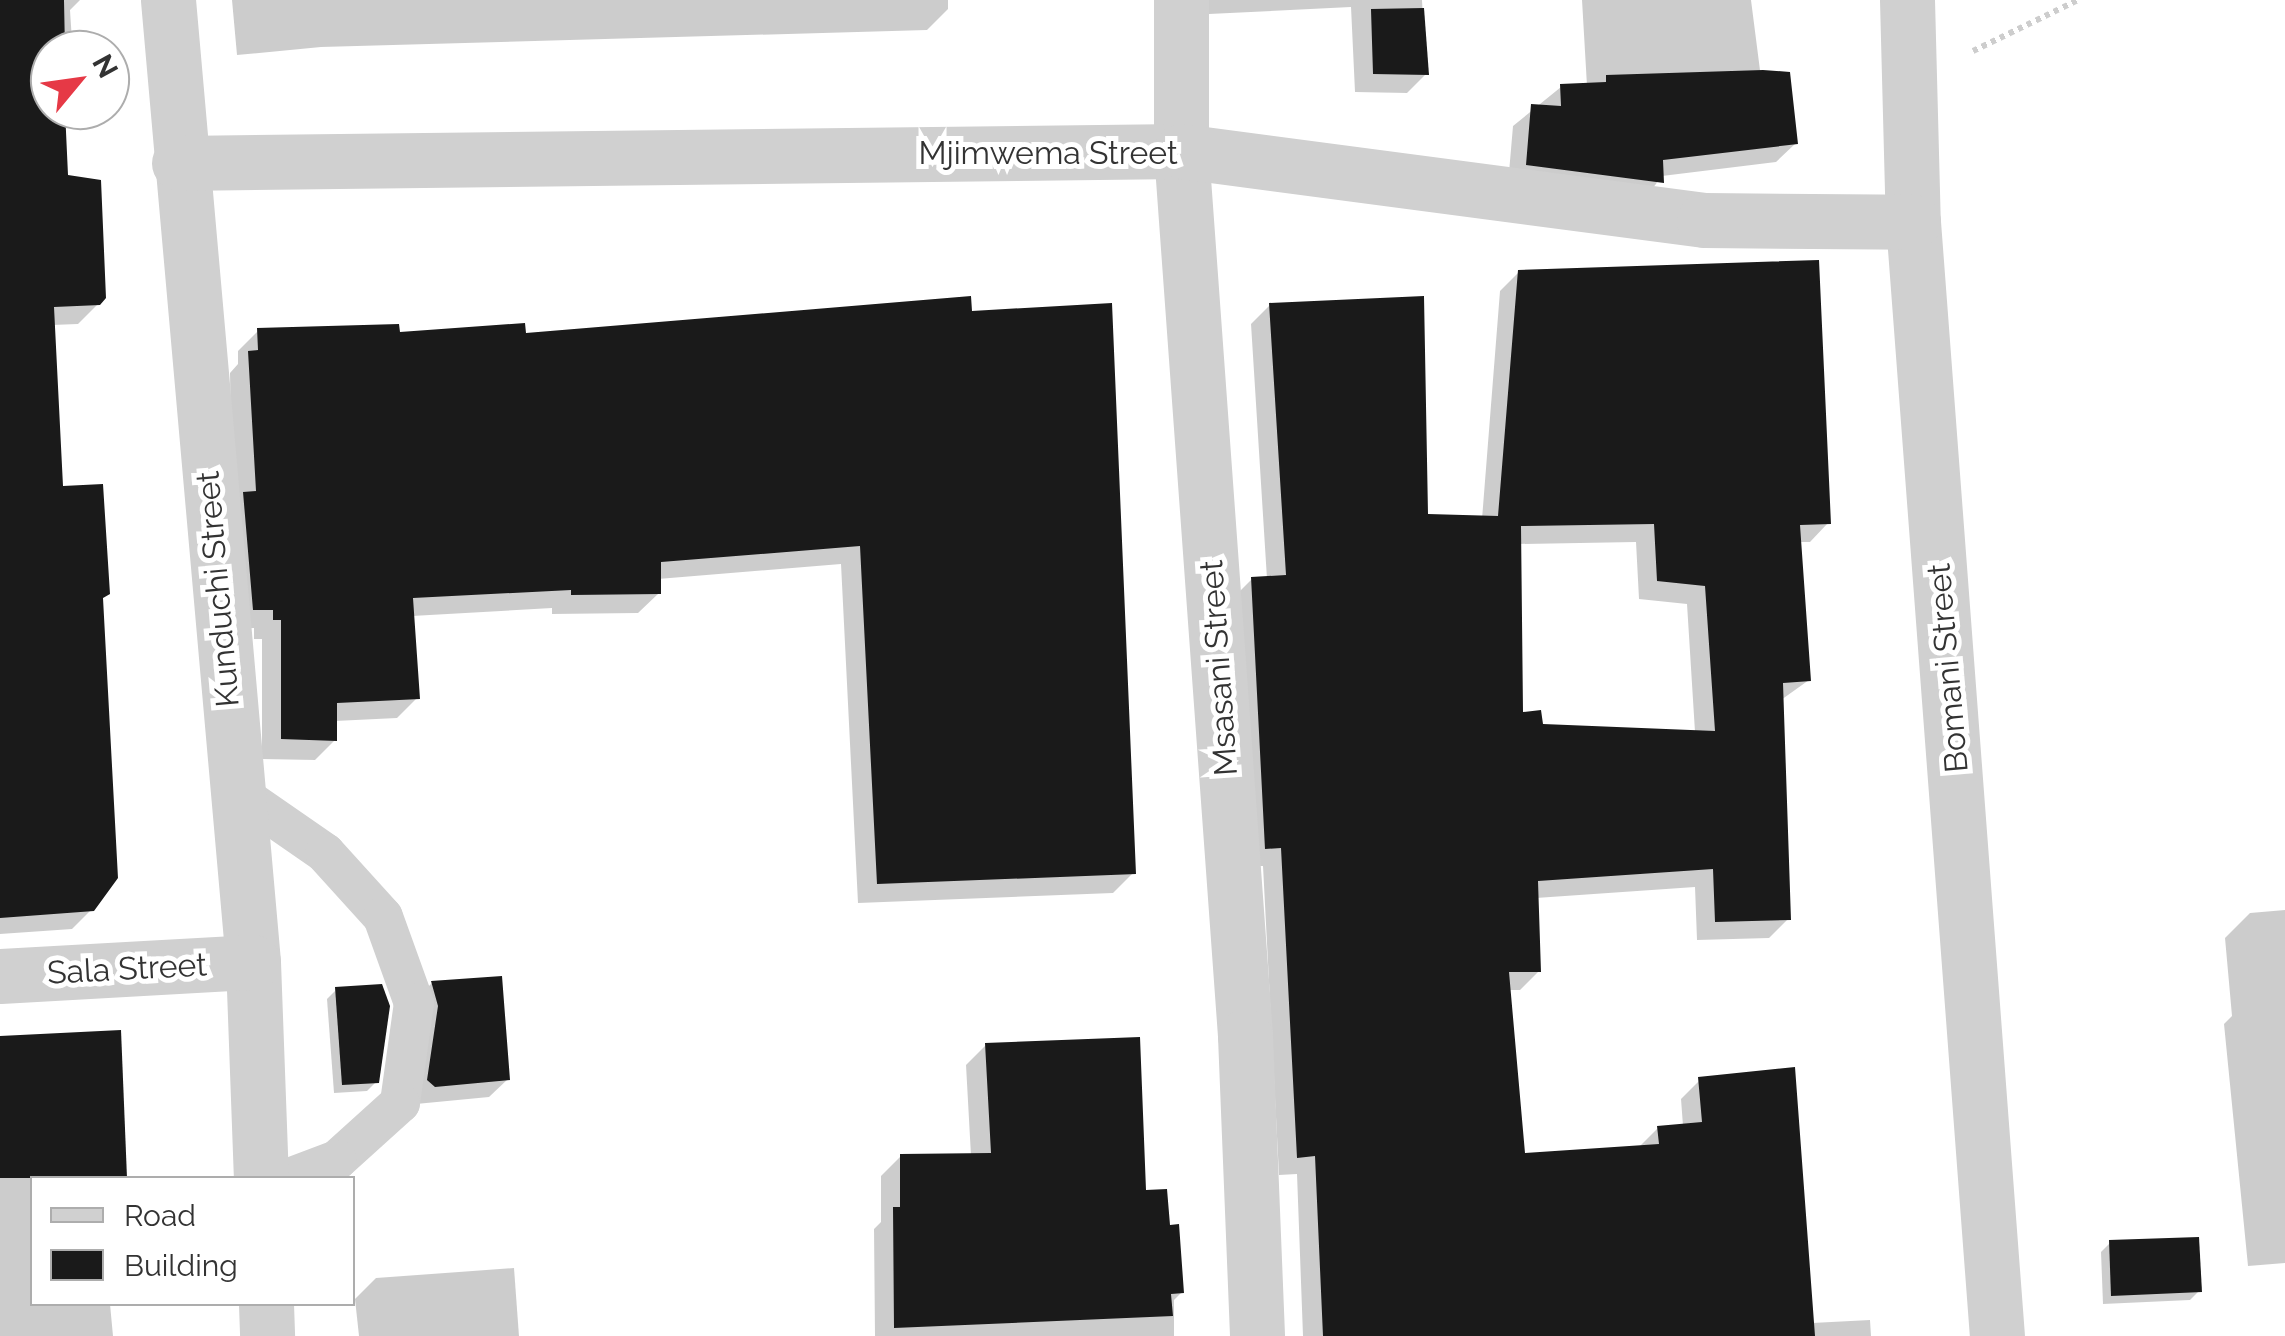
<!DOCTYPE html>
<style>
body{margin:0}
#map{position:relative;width:2285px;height:1336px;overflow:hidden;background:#fff;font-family:Raleway,sans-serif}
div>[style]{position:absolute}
.shadow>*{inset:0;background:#0003}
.building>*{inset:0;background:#1a1a1a}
.path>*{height:6px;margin-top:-3px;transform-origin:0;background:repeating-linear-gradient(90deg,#cdcdcd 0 5px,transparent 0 10px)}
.lane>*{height:40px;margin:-20px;padding:0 20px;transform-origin:20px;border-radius:20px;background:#d0d0d0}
.street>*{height:55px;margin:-27.5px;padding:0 27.5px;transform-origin:27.5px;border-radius:27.5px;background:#d0d0d0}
span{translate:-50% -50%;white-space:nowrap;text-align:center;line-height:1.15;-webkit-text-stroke:10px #fff;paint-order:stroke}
.street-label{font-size:32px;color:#333}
.legend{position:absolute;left:30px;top:1176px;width:325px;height:130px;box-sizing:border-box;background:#fff;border:2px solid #adadad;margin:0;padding:12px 18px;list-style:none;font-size:30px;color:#333}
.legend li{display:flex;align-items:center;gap:20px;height:50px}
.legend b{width:50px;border:2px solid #adadad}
.north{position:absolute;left:30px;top:30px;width:100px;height:100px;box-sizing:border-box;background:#fff;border:2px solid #adadad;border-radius:50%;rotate:61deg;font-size:28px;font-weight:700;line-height:40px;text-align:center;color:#333}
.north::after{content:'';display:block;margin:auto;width:35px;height:45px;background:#e63946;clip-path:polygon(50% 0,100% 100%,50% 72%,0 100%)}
</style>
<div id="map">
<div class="shadow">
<i style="clip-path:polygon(0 0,80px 0,70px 10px,72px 41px,50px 50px,50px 110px,62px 110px,65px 177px,98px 304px,78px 324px,52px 325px,60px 489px,100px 600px,92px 909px,72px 929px,0 934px)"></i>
<i style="clip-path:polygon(232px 0,948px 0,948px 9px,927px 30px,321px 47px,237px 55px)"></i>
<i style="clip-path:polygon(1209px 0,1422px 0,1426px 74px,1407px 93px,1355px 92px,1351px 7px,1209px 14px)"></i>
<i style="clip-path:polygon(1582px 0,1751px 0,1761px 78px,1796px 143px,1776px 162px,1662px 176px,1643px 201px,1508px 184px,1513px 126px,1561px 87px,1587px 86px)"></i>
<i style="clip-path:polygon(evenodd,1519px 272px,1828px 523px,1810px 542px,1799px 542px,1809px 680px,1781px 700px,1788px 919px,1769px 938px,1697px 940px,1695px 887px,1536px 898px,1539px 971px,1520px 990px,1508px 990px,1522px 1156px,1638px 1148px,1658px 1128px,1683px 1126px,1681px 1099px,1700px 1080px,1812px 1323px,1870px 1320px,1871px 1336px,1303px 1336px,1297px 1174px,1279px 1175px,1263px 866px,1247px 866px,1233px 598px,1252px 579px,1267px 579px,1251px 324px,1270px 305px,1426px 517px,1482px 519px,1500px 291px,1519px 272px,1636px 542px,1639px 599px,1687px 604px,1695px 732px,1541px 726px,1521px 715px,1518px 544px,1636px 542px)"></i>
<i style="clip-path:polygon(969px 313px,1133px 873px,1113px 893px,858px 903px,841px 564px,658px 579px,659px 593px,638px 613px,552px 614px,552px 608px,412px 616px,417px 698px,397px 718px,335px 721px,335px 740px,315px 760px,262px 759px,262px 639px,254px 639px,254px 628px,234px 629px,230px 373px,238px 364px,238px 351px,258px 331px,523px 335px)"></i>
<i style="clip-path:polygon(2285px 910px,2285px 1263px,2248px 1266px,2224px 1024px,2232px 1016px,2225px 938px,2250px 913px)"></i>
<i style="clip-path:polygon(432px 983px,508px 1079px,489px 1097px,416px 1104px,414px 1001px)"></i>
<i style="clip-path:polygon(336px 990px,376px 1082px,367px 1091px,334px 1093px,327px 999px)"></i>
<i style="clip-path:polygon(118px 1032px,125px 1178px,32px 1178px,32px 1304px,110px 1304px,113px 1336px,0 1336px,0 1038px)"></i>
<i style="clip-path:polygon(986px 1045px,1143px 1193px,1168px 1228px,1182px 1292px,1174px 1300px,1174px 1336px,875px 1336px,874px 1229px,881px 1222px,881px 1176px,901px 1156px,971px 1156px,966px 1065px)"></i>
<i style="clip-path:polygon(2110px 1243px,2199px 1291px,2190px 1300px,2103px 1304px,2101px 1252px)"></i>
<i style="clip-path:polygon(514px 1268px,519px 1336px,359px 1336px,355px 1299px,376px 1278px)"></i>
</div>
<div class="building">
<i style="clip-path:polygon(0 0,64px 0,65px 50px,50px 50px,50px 110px,65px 110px,68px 175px,101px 180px,106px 298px,100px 305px,54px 307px,63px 486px,103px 484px,110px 594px,103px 598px,118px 878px,94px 911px,0 918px)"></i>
<i style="clip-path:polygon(1424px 8px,1429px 75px,1373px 74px,1371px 9px)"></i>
<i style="clip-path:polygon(1763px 70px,1790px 72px,1798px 144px,1663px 160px,1664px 183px,1526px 165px,1531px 104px,1561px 106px,1560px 84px,1606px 82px,1606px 75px)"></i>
<i style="clip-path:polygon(evenodd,1819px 260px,1831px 524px,1800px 525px,1811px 681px,1783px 683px,1791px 920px,1715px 922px,1713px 869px,1538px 881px,1541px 972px,1509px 972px,1525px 1153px,1659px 1144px,1657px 1126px,1702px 1122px,1698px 1077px,1795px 1067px,1815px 1336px,1323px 1336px,1315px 1156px,1297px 1158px,1281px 848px,1265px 849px,1251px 577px,1286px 575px,1269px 303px,1424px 296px,1428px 514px,1498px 516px,1518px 270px,1819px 260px,1654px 524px,1657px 581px,1705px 586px,1715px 731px,1543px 724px,1541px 710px,1523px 712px,1521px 526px,1654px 524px)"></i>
<i style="clip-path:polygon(971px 296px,972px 311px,1112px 303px,1136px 874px,877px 884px,860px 546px,661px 562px,661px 594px,571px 595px,571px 590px,413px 598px,420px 699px,337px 703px,337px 741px,281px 739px,281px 620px,273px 620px,273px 610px,253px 610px,243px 492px,256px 491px,248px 351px,258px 350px,257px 328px,399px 324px,400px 332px,525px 323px,526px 333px)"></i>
<i style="clip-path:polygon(502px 976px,510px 1080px,435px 1087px,427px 1080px,438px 1006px,431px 981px)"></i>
<i style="clip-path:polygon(382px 984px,390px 1006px,379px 1083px,342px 1085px,335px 987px)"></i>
<i style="clip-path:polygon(121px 1030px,127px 1178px,0 1178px,0 1036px)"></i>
<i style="clip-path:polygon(1140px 1037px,1146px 1190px,1167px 1189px,1170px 1225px,1179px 1224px,1184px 1293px,1171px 1294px,1173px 1316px,894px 1328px,893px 1207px,900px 1207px,900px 1154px,991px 1153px,985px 1043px)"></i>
<i style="clip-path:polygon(2199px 1237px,2202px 1292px,2111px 1296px,2109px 1240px)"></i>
</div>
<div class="path">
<i style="left:1973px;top:51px;width:117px;rotate:-25.9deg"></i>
</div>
<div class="lane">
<i style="left:237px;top:792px;width:107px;rotate:34.7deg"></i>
<i style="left:325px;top:853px;width:86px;rotate:47.8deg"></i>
<i style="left:383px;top:917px;width:91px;rotate:70.2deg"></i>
<i style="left:414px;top:1003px;width:101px;rotate:98deg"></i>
<i style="left:400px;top:1103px;width:85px;rotate:137.9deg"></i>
<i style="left:337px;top:1160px;width:51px;rotate:159.4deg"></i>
</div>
<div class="street">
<i style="left:168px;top:0;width:966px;rotate:84.95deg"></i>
<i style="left:253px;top:962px;width:216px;rotate:87.9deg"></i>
<i style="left:1181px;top:0;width:151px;rotate:90deg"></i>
<i style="left:1181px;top:151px;width:887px;rotate:85.86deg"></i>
<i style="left:1245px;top:1036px;width:300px;rotate:87.7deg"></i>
<i style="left:1907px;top:0;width:222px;rotate:88.5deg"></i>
<i style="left:1913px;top:222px;width:1117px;rotate:85.69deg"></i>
<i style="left:179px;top:163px;width:1002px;rotate:-0.69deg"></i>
<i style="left:1181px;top:151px;width:528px;rotate:7.52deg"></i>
<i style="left:1704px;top:220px;width:209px;rotate:0.5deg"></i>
<i style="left:0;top:976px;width:253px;rotate:-3.2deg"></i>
<i style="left:266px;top:1304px;width:32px;rotate:88deg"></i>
</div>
<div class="street-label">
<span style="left:1048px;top:153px">Mjimwema Street</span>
<span style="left:218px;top:589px;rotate:-95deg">Kunduchi Street</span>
<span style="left:1219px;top:668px;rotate:-94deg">Msasani Street</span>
<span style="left:1948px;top:668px;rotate:-95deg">Bomani Street</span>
<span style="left:127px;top:969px;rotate:-3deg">Sala Street</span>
</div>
<ul class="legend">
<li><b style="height:12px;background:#d0d0d0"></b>Road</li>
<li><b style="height:28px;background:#1a1a1a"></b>Building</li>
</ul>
<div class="north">N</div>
</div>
